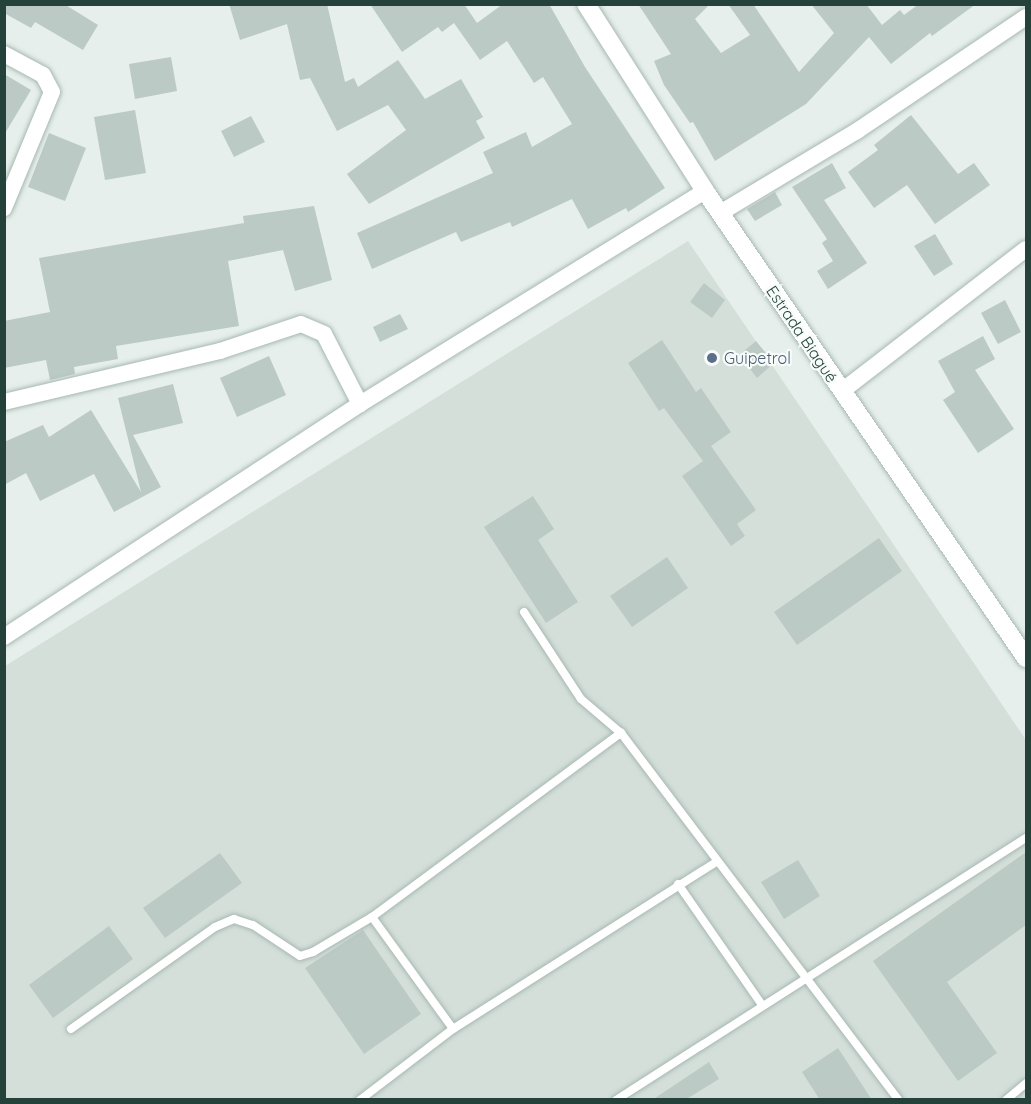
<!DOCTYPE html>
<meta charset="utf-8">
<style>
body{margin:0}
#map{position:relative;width:1031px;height:1104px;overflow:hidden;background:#e6efeb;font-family:Quicksand,sans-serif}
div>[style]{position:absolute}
.built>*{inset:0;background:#d4dfda}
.building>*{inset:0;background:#bbcac4}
.roads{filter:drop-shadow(0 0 2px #a8b8b2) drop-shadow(0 0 2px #a8b8b2)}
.lane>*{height:8px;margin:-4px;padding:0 4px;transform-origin:4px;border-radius:4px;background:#fff}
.street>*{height:16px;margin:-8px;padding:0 8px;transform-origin:8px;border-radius:8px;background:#fff}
.secondary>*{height:18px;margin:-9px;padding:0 9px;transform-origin:9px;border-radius:9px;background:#fff}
.dots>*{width:16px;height:16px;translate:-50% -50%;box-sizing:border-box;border:3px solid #f7fbf9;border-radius:50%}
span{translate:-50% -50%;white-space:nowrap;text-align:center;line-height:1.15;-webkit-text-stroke:4.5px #f7fbf9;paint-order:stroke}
.street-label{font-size:16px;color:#24423a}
.service-label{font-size:16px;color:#4e5e75}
.left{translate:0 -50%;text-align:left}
.frame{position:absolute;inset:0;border:6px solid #24423a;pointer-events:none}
</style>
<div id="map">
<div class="built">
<i style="clip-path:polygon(688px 241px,1026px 740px,1026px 1099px,5px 1100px,5px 666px)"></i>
</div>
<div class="building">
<i style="clip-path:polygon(4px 4px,64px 4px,98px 25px,83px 50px,35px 22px,31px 28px,4px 13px)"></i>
<i style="clip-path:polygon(229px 4px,327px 4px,345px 82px,354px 78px,358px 87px,398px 60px,425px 99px,461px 79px,483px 117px,476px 121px,485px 138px,369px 204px,347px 174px,406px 130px,388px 105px,337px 131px,310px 78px,300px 80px,287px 24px,240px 40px)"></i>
<i style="clip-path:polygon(370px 4px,464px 4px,477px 23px,503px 4px,549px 4px,585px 67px,665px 188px,628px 212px,626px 208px,588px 229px,572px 199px,512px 227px,510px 222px,461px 242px,456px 232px,372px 269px,357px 233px,493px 173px,483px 152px,526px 132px,532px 147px,572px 124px,543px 77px,534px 83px,507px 41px,480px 60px,454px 23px,442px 32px,438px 27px,402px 52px)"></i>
<i style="clip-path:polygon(638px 4px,710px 4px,695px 19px,721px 53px,750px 35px,728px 4px,753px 4px,799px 72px,834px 33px,811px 4px,866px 4px,882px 25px,900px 10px,904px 15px,919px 4px,976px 4px,932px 36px,930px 33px,891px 64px,869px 37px,806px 104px,715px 161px,693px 122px,690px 123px,664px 85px,654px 61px,671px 54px)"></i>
<i style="clip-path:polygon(171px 57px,177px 91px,135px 99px,129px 64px)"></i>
<i style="clip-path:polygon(4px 74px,31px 90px,4px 135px)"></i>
<i style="clip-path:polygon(135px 110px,146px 173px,105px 180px,94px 117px)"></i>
<i style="clip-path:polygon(911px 115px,958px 174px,974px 163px,990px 185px,935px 224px,907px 185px,874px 208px,848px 172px,878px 150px,874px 145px)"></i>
<i style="clip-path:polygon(251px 116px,265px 142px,234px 157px,221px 131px)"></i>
<i style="clip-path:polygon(49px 133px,86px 148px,65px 201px,28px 187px)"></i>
<i style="clip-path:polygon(832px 163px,846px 188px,824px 200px,867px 263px,828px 289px,817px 271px,833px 261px,822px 243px,827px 239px,792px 187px)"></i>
<i style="clip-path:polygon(775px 192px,782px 205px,755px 221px,747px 209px)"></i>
<i style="clip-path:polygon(314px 206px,332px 280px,295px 291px,283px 250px,228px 261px,239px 326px,116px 346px,118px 359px,74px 367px,75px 374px,50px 380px,46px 360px,4px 368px,4px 321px,50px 312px,39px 258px,244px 223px,243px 216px)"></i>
<i style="clip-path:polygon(935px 234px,953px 264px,934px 276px,914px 246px)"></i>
<i style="clip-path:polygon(704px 283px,725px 300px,712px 318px,690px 302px)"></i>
<i style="clip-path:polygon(1005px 300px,1021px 332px,998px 344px,981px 313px)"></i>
<i style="clip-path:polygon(400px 314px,408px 329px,380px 342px,373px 327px)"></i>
<i style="clip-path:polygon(983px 336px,995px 359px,975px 370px,1014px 429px,978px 453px,943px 400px,955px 392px,938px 361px)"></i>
<i style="clip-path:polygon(662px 340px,696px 392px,701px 388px,731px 432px,711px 446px,756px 510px,737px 524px,745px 536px,731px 546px,682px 476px,703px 461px,664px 408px,659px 411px,628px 363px)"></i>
<i style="clip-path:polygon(756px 341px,774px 363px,757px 378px,747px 365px,752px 361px,744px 351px)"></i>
<i style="clip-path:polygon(269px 356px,286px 395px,237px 417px,220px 378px)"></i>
<i style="clip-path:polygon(173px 384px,183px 423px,133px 435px,161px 487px,114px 512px,94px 474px,40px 501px,26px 473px,4px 485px,4px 442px,43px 425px,49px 437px,91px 410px,141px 492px,118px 398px)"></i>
<i style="clip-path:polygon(533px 496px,554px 529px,538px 540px,578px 602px,546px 623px,484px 527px)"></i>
<i style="clip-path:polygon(879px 538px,902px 571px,797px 645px,774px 612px)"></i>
<i style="clip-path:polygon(667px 557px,688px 588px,632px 627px,610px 596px)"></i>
<i style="clip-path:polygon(1026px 852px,1026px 925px,947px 982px,997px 1053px,958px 1081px,873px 961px)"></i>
<i style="clip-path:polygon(220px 853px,242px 883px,165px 938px,143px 908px)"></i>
<i style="clip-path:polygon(798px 860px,820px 896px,784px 919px,761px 882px)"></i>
<i style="clip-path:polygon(109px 926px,133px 959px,53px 1018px,29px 985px)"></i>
<i style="clip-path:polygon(363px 930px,421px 1014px,364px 1054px,305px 968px)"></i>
<i style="clip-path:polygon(838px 1048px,872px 1100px,820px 1100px,802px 1072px)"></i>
<i style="clip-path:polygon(709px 1062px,719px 1079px,685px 1100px,652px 1100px)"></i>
</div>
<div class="roads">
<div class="lane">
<i style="left:524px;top:612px;width:104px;rotate:56.8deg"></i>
<i style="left:581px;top:699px;width:52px;rotate:40.4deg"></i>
<i style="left:621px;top:733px;width:460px;rotate:52.9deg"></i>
<i style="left:678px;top:884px;width:147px;rotate:55.2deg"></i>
<i style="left:372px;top:917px;width:138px;rotate:54.1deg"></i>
<i style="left:71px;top:1029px;width:176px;rotate:-35.3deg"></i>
<i style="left:215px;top:927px;width:21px;rotate:-23deg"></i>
<i style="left:234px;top:919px;width:20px;rotate:18deg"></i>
<i style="left:253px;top:925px;width:56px;rotate:33.4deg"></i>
<i style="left:300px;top:956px;width:14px;rotate:-17deg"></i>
<i style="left:313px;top:952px;width:69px;rotate:-30.7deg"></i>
<i style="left:372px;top:917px;width:310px;rotate:-36.5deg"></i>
<i style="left:360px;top:1100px;width:117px;rotate:-37.4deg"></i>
<i style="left:453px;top:1029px;width:312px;rotate:-32.4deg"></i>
<i style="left:616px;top:1100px;width:487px;rotate:-32.6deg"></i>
<i style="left:1006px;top:1100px;width:26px;rotate:-40deg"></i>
</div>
<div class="street">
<i style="left:4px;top:54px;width:44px;rotate:28.3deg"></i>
<i style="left:43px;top:75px;width:19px;rotate:62deg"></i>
<i style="left:52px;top:92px;width:126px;rotate:112.5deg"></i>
<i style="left:720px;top:213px;width:160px;rotate:-30.9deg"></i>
<i style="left:857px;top:131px;width:204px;rotate:-34deg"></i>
<i style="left:842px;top:391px;width:232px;rotate:-37.7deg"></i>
<i style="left:4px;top:402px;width:222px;rotate:-13.3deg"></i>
<i style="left:220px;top:351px;width:85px;rotate:-18.4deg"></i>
<i style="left:301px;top:324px;width:25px;rotate:23deg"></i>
<i style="left:324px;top:334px;width:79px;rotate:62.8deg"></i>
<i style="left:4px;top:637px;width:425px;rotate:-33.2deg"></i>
<i style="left:360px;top:404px;width:405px;rotate:-31.7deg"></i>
</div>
<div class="secondary">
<i style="left:586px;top:4px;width:222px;rotate:57.5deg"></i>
<i style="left:705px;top:191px;width:567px;rotate:55.5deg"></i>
</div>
</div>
<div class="dots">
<i style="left:712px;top:358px;background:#5c6f8a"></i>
</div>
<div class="street-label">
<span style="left:802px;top:334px;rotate:56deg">Estrada Biagué</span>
</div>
<div class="service-label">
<span class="left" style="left:724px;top:358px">Guipetrol</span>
</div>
<div class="frame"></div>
</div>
